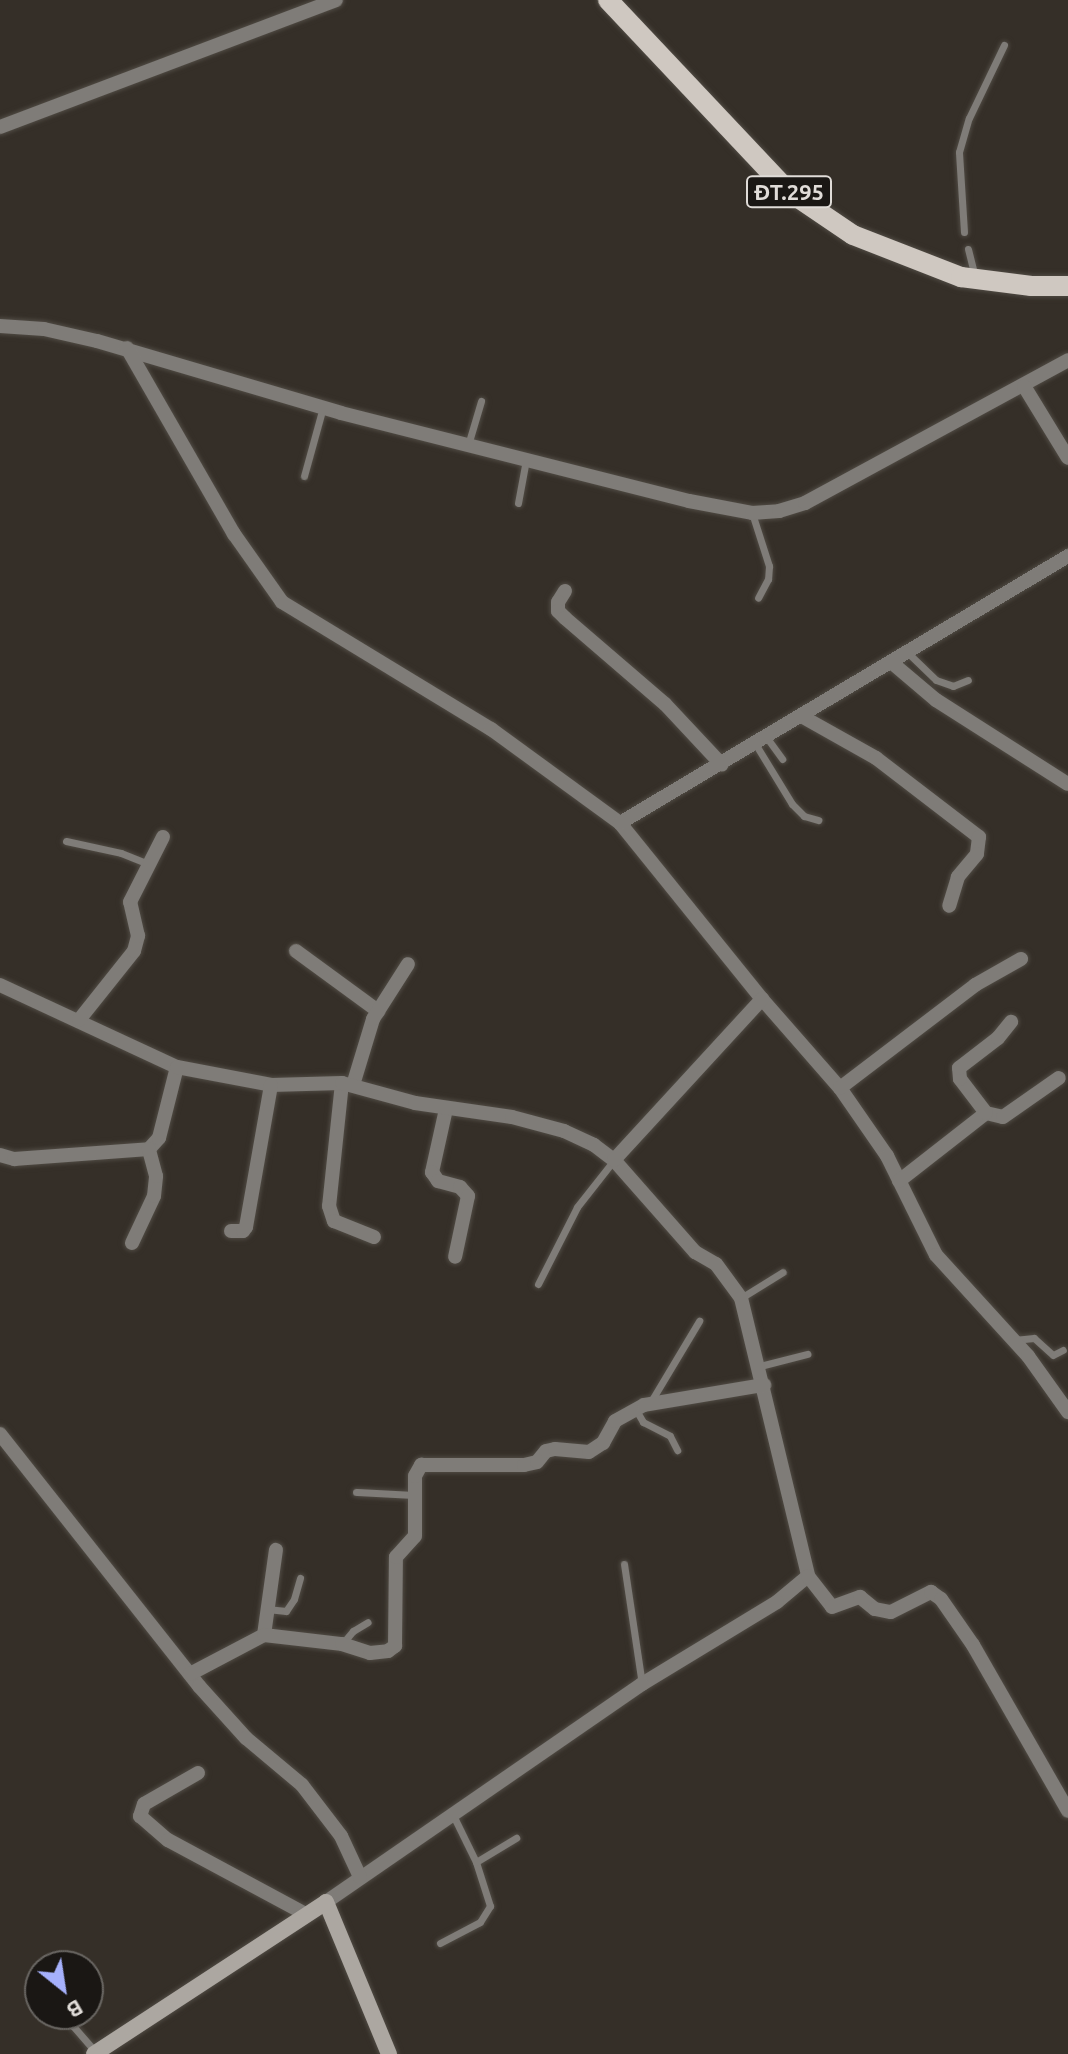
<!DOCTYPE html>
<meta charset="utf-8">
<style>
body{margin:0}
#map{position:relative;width:1068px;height:2054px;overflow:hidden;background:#352f28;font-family:Ubuntu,sans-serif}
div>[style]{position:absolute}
.roads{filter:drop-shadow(0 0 2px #504b44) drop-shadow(0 0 2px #504b44)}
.lane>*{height:7px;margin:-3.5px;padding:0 3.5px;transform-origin:3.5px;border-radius:3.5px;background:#7f7c78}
.street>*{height:14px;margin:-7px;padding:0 7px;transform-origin:7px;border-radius:7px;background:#7f7c78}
.secondary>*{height:16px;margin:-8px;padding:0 8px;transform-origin:8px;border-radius:8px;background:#aca7a1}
.primary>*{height:20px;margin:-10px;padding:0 10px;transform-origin:10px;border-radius:10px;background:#cfc8c1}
span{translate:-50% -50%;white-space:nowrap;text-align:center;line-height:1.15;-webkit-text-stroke:8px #1a1714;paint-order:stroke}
.shield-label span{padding:2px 6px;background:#1a1714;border:2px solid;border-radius:6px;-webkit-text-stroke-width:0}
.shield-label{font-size:22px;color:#e0dcd8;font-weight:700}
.north{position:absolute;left:24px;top:1950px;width:80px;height:80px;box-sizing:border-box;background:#1a1714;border:2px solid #696662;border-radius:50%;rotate:150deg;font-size:22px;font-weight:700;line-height:32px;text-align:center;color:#e0dcd8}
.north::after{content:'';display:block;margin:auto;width:28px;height:36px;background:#a6b1fc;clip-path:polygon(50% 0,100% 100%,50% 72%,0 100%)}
</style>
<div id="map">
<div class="roads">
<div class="lane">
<i style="left:964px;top:232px;width:80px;rotate:-93.6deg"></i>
<i style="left:959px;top:152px;width:35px;rotate:-74deg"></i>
<i style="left:969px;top:118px;width:81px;rotate:-64.4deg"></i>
<i style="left:968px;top:249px;width:29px;rotate:76deg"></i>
<i style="left:468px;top:445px;width:46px;rotate:-73.5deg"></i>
<i style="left:304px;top:476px;width:72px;rotate:-74.6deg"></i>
<i style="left:518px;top:503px;width:44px;rotate:-79.5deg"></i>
<i style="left:752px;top:513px;width:56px;rotate:72.2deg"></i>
<i style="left:769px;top:566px;width:13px;rotate:94deg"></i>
<i style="left:768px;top:579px;width:21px;rotate:118deg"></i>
<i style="left:907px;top:652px;width:40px;rotate:44deg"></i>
<i style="left:936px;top:680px;width:18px;rotate:19deg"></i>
<i style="left:953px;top:686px;width:16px;rotate:-22deg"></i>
<i style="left:767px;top:738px;width:26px;rotate:54deg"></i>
<i style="left:756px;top:745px;width:69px;rotate:58.6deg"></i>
<i style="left:792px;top:804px;width:17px;rotate:45deg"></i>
<i style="left:804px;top:816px;width:15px;rotate:16deg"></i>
<i style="left:66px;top:841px;width:56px;rotate:12.3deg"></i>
<i style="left:121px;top:853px;width:29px;rotate:22deg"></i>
<i style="left:538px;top:1284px;width:86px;rotate:-63.1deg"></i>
<i style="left:577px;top:1207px;width:60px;rotate:-51.8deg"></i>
<i style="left:741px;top:1298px;width:49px;rotate:-31.8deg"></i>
<i style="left:1014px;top:1340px;width:20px;rotate:-6deg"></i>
<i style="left:1034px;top:1338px;width:25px;rotate:42deg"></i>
<i style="left:1053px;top:1355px;width:11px;rotate:-27deg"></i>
<i style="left:760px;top:1366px;width:49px;rotate:-14.3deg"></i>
<i style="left:650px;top:1403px;width:96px;rotate:-59.1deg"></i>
<i style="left:636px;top:1410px;width:14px;rotate:60deg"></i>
<i style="left:643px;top:1422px;width:30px;rotate:27deg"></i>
<i style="left:670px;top:1436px;width:16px;rotate:63deg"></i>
<i style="left:356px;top:1492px;width:59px;rotate:2.9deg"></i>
<i style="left:624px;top:1564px;width:121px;rotate:81.5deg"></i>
<i style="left:267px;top:1609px;width:19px;rotate:6deg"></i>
<i style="left:286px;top:1611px;width:14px;rotate:-56deg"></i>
<i style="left:294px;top:1599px;width:22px;rotate:-74deg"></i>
<i style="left:342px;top:1644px;width:17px;rotate:-50deg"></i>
<i style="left:353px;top:1631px;width:17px;rotate:-31deg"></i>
<i style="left:476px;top:1862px;width:47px;rotate:-31deg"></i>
<i style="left:440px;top:1943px;width:45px;rotate:-27.7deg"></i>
<i style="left:480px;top:1922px;width:19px;rotate:-58deg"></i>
<i style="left:490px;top:1906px;width:46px;rotate:-107.7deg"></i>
<i style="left:476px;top:1862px;width:50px;rotate:-116.1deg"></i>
<i style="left:73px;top:2014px;width:12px;rotate:90deg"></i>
<i style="left:73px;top:2026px;width:35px;rotate:49deg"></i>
</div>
<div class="street">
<i style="left:0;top:127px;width:359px;rotate:-20.7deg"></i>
<i style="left:0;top:326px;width:44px;rotate:3.9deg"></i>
<i style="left:44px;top:329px;width:54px;rotate:12.8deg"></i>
<i style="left:97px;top:341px;width:254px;rotate:16.4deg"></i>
<i style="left:341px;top:413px;width:359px;rotate:14.2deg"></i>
<i style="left:689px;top:501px;width:64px;rotate:10.8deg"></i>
<i style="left:752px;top:513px;width:27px;rotate:-4deg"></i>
<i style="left:779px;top:511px;width:27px;rotate:-17deg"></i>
<i style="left:805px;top:503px;width:299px;rotate:-28.5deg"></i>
<i style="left:127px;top:348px;width:215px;rotate:60.1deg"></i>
<i style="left:234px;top:534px;width:83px;rotate:54.8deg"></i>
<i style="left:282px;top:602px;width:245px;rotate:31.3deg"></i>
<i style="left:491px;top:729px;width:160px;rotate:36.1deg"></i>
<i style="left:620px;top:823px;width:226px;rotate:51.1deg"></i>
<i style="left:762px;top:999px;width:118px;rotate:48.8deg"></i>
<i style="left:840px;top:1088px;width:83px;rotate:55.3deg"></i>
<i style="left:887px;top:1156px;width:110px;rotate:63.7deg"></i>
<i style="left:936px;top:1255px;width:137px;rotate:47.7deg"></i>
<i style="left:1028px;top:1356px;width:69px;rotate:54.5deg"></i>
<i style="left:1024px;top:386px;width:84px;rotate:58.6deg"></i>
<i style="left:565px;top:591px;width:13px;rotate:122deg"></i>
<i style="left:558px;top:602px;width:9px;rotate:90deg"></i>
<i style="left:558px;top:611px;width:10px;rotate:45deg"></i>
<i style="left:565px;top:618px;width:132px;rotate:40.7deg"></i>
<i style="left:665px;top:704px;width:83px;rotate:46.9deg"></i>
<i style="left:891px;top:662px;width:59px;rotate:40.2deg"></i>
<i style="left:936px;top:700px;width:156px;rotate:32.5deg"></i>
<i style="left:803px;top:717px;width:84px;rotate:29.3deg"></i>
<i style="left:876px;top:758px;width:130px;rotate:37.5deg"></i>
<i style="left:979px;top:837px;width:17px;rotate:97deg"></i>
<i style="left:977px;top:854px;width:30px;rotate:130deg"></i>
<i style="left:958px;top:877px;width:30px;rotate:107deg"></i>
<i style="left:620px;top:823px;width:522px;rotate:-30.79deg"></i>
<i style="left:296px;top:951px;width:102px;rotate:36.2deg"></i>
<i style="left:0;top:985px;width:195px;rotate:24.9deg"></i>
<i style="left:79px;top:1020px;width:88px;rotate:-51.4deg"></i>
<i style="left:134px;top:951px;width:16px;rotate:-75deg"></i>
<i style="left:138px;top:936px;width:35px;rotate:-103deg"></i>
<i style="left:130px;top:902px;width:73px;rotate:-63.1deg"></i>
<i style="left:342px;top:1083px;width:124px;rotate:96deg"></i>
<i style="left:329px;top:1206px;width:16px;rotate:72deg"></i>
<i style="left:334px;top:1221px;width:43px;rotate:21.8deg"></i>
<i style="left:353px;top:1085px;width:69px;rotate:-73.1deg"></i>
<i style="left:373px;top:1019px;width:65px;rotate:-57.5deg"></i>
<i style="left:840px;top:1088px;width:170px;rotate:-37.3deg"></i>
<i style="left:975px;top:985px;width:53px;rotate:-29.5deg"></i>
<i style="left:446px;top:1109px;width:65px;rotate:102.5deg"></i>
<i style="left:432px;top:1172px;width:11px;rotate:56deg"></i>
<i style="left:438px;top:1181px;width:23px;rotate:15deg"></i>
<i style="left:460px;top:1187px;width:12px;rotate:48deg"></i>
<i style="left:468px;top:1196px;width:62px;rotate:102deg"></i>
<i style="left:986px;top:1113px;width:17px;rotate:13deg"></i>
<i style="left:1003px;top:1117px;width:68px;rotate:-34.9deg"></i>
<i style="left:0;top:1155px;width:15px;rotate:16deg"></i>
<i style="left:14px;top:1159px;width:135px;rotate:-4.2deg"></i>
<i style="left:149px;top:1149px;width:15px;rotate:-48deg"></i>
<i style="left:159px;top:1138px;width:73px;rotate:-75.8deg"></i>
<i style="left:177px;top:1067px;width:96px;rotate:10.8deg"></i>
<i style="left:271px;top:1085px;width:71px;rotate:-1.6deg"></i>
<i style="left:342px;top:1083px;width:76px;rotate:15.3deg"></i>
<i style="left:415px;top:1103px;width:98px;rotate:8.2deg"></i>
<i style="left:512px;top:1117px;width:54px;rotate:15.1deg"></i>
<i style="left:564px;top:1131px;width:33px;rotate:25deg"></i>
<i style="left:594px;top:1145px;width:25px;rotate:37deg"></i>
<i style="left:614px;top:1160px;width:123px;rotate:48.6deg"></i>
<i style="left:695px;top:1252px;width:24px;rotate:30deg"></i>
<i style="left:716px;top:1264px;width:42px;rotate:53.7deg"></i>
<i style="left:741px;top:1298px;width:286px;rotate:76.4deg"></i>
<i style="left:808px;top:1576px;width:40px;rotate:140deg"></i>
<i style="left:777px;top:1602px;width:158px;rotate:148.7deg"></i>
<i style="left:642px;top:1684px;width:384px;rotate:145.4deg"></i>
<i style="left:614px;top:1160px;width:219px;rotate:-47.4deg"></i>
<i style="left:899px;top:1181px;width:110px;rotate:-38deg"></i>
<i style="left:986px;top:1113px;width:43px;rotate:-127.4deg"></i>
<i style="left:960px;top:1079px;width:11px;rotate:-95deg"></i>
<i style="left:959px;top:1068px;width:49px;rotate:-37.6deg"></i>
<i style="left:998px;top:1038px;width:21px;rotate:-51deg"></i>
<i style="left:231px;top:1231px;width:12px"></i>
<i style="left:243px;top:1231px;width:5px;rotate:-53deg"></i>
<i style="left:246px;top:1227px;width:144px;rotate:-80deg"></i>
<i style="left:132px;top:1243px;width:52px;rotate:-64.9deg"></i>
<i style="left:154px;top:1196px;width:20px;rotate:-84deg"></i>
<i style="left:156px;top:1176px;width:28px;rotate:-105deg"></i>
<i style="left:0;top:1434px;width:321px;rotate:51.7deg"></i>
<i style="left:199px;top:1686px;width:70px;rotate:47.9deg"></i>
<i style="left:246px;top:1738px;width:73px;rotate:40deg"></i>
<i style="left:302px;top:1785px;width:64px;rotate:52.6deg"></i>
<i style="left:341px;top:1836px;width:45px;rotate:65.1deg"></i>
<i style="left:808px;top:1576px;width:39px;rotate:52deg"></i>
<i style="left:832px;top:1607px;width:30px;rotate:-20deg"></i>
<i style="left:860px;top:1597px;width:19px;rotate:39deg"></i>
<i style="left:875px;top:1609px;width:16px;rotate:11deg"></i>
<i style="left:891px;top:1612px;width:45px;rotate:-26.6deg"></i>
<i style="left:931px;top:1592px;width:12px;rotate:35deg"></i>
<i style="left:941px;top:1599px;width:56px;rotate:55.2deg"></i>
<i style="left:973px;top:1645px;width:191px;rotate:60.2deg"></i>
<i style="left:264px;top:1635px;width:86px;rotate:-82deg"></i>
<i style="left:190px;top:1674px;width:84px;rotate:-27.8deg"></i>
<i style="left:264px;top:1635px;width:79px;rotate:6.6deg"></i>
<i style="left:342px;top:1644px;width:29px;rotate:18deg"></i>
<i style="left:370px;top:1653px;width:18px;rotate:-6deg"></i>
<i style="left:388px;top:1651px;width:9px;rotate:-36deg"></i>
<i style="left:395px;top:1646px;width:89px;rotate:-89.4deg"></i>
<i style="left:396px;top:1557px;width:28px;rotate:-48deg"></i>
<i style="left:415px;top:1536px;width:60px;rotate:-90deg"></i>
<i style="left:415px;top:1476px;width:13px;rotate:-61deg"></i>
<i style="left:421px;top:1465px;width:103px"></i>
<i style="left:524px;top:1465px;width:13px;rotate:-13deg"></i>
<i style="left:537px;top:1462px;width:14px;rotate:-51deg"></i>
<i style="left:546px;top:1451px;width:9px;rotate:-13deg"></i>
<i style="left:555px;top:1449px;width:34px;rotate:5deg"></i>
<i style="left:589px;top:1452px;width:17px;rotate:-33deg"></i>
<i style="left:603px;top:1443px;width:25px;rotate:-61deg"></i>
<i style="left:615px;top:1421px;width:33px;rotate:-29deg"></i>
<i style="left:644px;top:1405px;width:122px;rotate:-9.5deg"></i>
<i style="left:198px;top:1773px;width:62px;rotate:150.1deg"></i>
<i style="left:144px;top:1804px;width:13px;rotate:108deg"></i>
<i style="left:140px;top:1816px;width:37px;rotate:41deg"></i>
<i style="left:168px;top:1840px;width:158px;rotate:28.3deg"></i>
</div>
<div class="secondary">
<i style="left:94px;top:2054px;width:277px;rotate:-33.2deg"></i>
<i style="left:326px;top:1902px;width:165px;rotate:67.5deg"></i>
</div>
<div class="primary">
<i style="left:608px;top:0;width:262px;rotate:46.7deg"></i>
<i style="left:788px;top:191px;width:78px;rotate:34.1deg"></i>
<i style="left:853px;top:235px;width:116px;rotate:21.3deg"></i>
<i style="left:961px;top:277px;width:71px;rotate:7.3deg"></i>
<i style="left:1031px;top:286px;width:37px"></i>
</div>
</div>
<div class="shield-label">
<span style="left:789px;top:192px">ĐT.295</span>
</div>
<div class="north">B</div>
</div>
